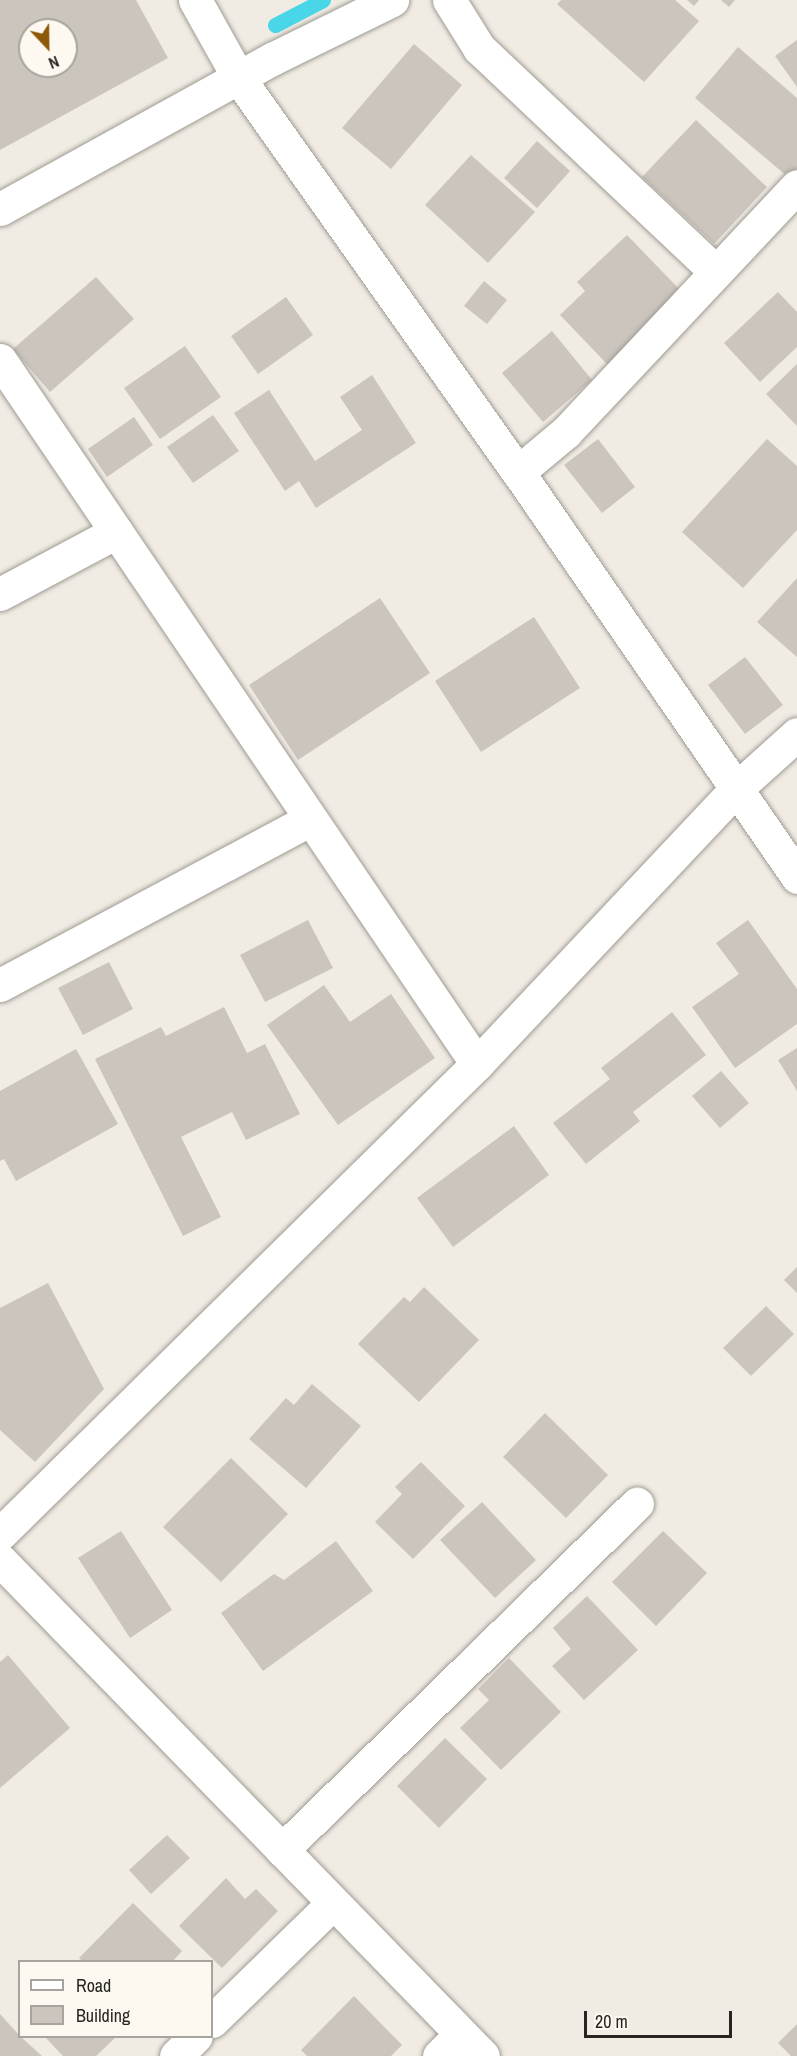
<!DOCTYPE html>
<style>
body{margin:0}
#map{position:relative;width:797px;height:2056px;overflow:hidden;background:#f0ece3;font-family:"Archivo Narrow",sans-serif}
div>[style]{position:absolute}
.stream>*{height:15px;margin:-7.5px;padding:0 7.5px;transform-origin:7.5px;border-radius:7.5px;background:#4ad6e9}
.building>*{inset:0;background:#cbc5bd}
.roads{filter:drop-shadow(0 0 2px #9f9b93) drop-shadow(0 0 2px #9f9b93)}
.minor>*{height:33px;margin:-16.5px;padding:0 16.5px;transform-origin:16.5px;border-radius:16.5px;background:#fff}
.tertiary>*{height:33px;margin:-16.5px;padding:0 16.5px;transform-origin:16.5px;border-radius:16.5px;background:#fff}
span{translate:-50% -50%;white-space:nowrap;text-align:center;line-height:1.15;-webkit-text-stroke:4.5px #fdf9f0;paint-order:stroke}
.legend{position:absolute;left:18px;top:1960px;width:195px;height:78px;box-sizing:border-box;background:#fdf9f0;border:2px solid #a7a49d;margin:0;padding:8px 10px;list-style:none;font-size:18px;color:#262521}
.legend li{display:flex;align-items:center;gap:12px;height:30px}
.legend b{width:30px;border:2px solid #a7a49d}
.north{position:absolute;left:18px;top:18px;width:60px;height:60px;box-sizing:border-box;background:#fdf9f0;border:2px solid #a7a49d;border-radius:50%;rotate:158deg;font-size:16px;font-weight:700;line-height:24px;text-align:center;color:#262521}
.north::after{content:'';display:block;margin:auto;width:21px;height:27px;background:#8d580a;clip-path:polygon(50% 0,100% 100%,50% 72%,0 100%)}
.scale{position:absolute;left:584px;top:2011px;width:148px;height:27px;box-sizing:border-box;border:3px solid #262521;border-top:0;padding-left:8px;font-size:18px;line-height:21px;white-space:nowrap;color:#262521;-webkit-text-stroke:4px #fdf9f0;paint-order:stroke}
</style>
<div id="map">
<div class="stream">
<i style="left:275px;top:25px;width:54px;rotate:-27.5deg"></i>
</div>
<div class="building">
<i style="clip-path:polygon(evenodd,0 0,136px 0,168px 58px,0 150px,0 0,30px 30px,66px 30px,66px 66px,30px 66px,30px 30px)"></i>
<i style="clip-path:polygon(561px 0,675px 0,699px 21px,644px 82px,557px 4px)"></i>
<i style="clip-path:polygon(687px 0,699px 0,694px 6px)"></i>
<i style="clip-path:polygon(721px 0,735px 0,729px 7px)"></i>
<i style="clip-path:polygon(797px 40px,797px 87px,775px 56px)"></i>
<i style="clip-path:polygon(414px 44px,462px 85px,391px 169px,342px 128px)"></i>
<i style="clip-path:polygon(738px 47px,797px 98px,797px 168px,789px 178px,695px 98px)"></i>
<i style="clip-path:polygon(696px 120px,767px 187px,714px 244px,642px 177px)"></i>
<i style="clip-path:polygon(537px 141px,570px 171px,537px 208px,504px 178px)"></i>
<i style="clip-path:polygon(471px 155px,535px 212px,488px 263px,425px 205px)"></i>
<i style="clip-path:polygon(627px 235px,683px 293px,608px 365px,560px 315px,585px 291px,577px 282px)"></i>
<i style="clip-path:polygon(96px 277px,134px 319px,50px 392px,13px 349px)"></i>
<i style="clip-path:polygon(484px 281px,507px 300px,487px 324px,464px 306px)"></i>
<i style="clip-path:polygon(778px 292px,797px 312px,797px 347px,760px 382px,724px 343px)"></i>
<i style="clip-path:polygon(286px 297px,313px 335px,258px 374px,231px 336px)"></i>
<i style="clip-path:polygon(552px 331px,592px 380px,543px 422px,502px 373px)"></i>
<i style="clip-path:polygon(185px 346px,221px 397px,160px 439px,124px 388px)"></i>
<i style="clip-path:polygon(797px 364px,797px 426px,766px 394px)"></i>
<i style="clip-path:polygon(372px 375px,416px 443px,316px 508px,299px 481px,285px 491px,234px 413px,269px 390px,315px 461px,362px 430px,340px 397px)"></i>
<i style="clip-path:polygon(213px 415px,239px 451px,193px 483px,167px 447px)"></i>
<i style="clip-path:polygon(134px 417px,153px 445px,107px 477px,88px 449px)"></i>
<i style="clip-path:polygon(598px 439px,635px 487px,602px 513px,564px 465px)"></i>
<i style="clip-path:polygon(767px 439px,797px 466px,797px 530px,743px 588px,682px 532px)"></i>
<i style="clip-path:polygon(797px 578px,797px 657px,757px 622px)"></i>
<i style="clip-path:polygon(380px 598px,430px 673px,298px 760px,249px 685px)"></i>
<i style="clip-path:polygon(534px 617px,580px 688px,481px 752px,435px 681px)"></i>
<i style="clip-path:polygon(745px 657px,783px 705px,745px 734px,708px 685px)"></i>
<i style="clip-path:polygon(308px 920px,333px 968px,265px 1002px,240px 955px)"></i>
<i style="clip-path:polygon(748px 920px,797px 989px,797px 1024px,735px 1068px,692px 1007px,739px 974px,716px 943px)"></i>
<i style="clip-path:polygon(109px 962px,133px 1009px,83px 1035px,58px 988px)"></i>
<i style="clip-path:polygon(324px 985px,350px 1022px,391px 994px,435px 1058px,338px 1125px,267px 1025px)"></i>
<i style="clip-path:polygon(224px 1007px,247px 1053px,265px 1044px,300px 1114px,246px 1140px,232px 1112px,181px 1137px,221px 1217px,183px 1236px,95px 1059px,161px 1027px,166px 1036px)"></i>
<i style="clip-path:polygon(672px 1012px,706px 1055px,633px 1112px,640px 1121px,586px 1164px,553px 1123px,610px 1079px,601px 1068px)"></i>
<i style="clip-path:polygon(797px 1048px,797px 1091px,778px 1060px)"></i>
<i style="clip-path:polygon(76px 1049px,118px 1124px,16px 1181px,4px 1159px,0 1161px,0 1091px)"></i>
<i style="clip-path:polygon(721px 1071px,749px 1103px,720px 1128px,692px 1096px)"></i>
<i style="clip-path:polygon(514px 1126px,549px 1175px,453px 1247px,417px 1198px)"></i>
<i style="clip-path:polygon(797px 1267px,797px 1293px,784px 1280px)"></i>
<i style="clip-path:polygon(48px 1283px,104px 1389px,35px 1462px,0 1430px,0 1308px)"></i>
<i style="clip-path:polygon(424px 1287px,479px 1340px,419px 1402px,358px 1344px,404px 1297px,410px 1302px)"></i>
<i style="clip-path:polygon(766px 1306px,794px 1334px,751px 1376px,723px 1348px)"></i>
<i style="clip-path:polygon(312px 1384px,361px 1426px,306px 1488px,249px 1439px,286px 1398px,294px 1405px)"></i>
<i style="clip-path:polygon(545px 1413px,608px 1475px,566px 1518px,503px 1457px)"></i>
<i style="clip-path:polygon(231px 1458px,288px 1514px,221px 1582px,163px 1527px)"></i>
<i style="clip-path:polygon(421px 1462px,465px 1506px,413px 1559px,375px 1522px,402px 1494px,395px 1487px)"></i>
<i style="clip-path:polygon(482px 1502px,536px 1560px,495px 1598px,440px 1540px)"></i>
<i style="clip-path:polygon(121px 1531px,172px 1610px,130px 1638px,78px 1558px)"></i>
<i style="clip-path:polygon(663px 1531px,707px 1573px,656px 1626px,612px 1582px)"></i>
<i style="clip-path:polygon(336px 1541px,373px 1591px,263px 1671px,221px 1613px,274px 1574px,284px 1580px)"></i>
<i style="clip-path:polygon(587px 1596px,638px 1650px,584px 1700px,552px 1666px,571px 1649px,553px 1628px)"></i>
<i style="clip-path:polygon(8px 1655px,70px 1728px,0 1788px,0 1662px)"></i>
<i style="clip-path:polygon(509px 1658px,561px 1712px,501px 1770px,460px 1728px,489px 1700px,478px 1689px)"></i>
<i style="clip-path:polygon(445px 1738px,487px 1779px,439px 1828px,397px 1786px)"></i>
<i style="clip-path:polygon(167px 1835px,190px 1858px,151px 1894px,129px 1870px)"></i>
<i style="clip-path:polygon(226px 1878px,245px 1899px,256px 1889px,278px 1911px,222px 1968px,179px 1926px)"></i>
<i style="clip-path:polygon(133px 1903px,182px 1951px,172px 1962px,83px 1962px,79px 1958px)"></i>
<i style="clip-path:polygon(354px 1996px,402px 2045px,391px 2056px,307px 2056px,301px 2050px)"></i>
<i style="clip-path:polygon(0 2014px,20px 2036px,42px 2056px,0 2056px)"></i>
<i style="clip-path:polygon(797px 2024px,797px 2056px,791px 2056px,778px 2043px)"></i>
<i style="clip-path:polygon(44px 2036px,117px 2036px,96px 2056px,63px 2056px)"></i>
</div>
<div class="roads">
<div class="minor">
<i style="left:449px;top:0;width:57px;rotate:58deg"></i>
<i style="left:479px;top:48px;width:326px;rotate:43.4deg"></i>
<i style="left:0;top:209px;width:311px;rotate:-28.9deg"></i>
<i style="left:272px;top:59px;width:134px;rotate:-26.2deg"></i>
<i style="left:0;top:360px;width:850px;rotate:55.88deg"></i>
<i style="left:518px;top:472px;width:62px;rotate:-39.8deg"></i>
<i style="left:566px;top:432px;width:337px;rotate:-46.8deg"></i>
<i style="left:0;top:594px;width:132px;rotate:-28.1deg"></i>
<i style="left:0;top:985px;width:350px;rotate:-28.1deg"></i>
<i style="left:0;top:1534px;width:670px;rotate:-44.58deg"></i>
<i style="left:477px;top:1064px;width:378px;rotate:-46.7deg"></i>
<i style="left:736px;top:789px;width:82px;rotate:-42deg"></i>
<i style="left:0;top:1560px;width:692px;rotate:45.76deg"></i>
<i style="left:282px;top:1850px;width:496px;rotate:-44.3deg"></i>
<i style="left:212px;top:2021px;width:169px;rotate:-44.3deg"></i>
<i style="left:176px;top:2056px;width:28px;rotate:-45deg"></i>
<i style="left:439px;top:2056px;width:31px;rotate:-45deg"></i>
</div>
<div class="tertiary">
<i style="left:195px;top:0;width:88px;rotate:60.8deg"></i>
<i style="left:238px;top:77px;width:484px;rotate:54.7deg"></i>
<i style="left:518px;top:472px;width:492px;rotate:55.4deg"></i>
</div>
</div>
<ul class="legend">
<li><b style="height:8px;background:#fff"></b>Road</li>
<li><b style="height:16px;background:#cbc5bd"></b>Building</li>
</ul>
<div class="north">N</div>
<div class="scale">20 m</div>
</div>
